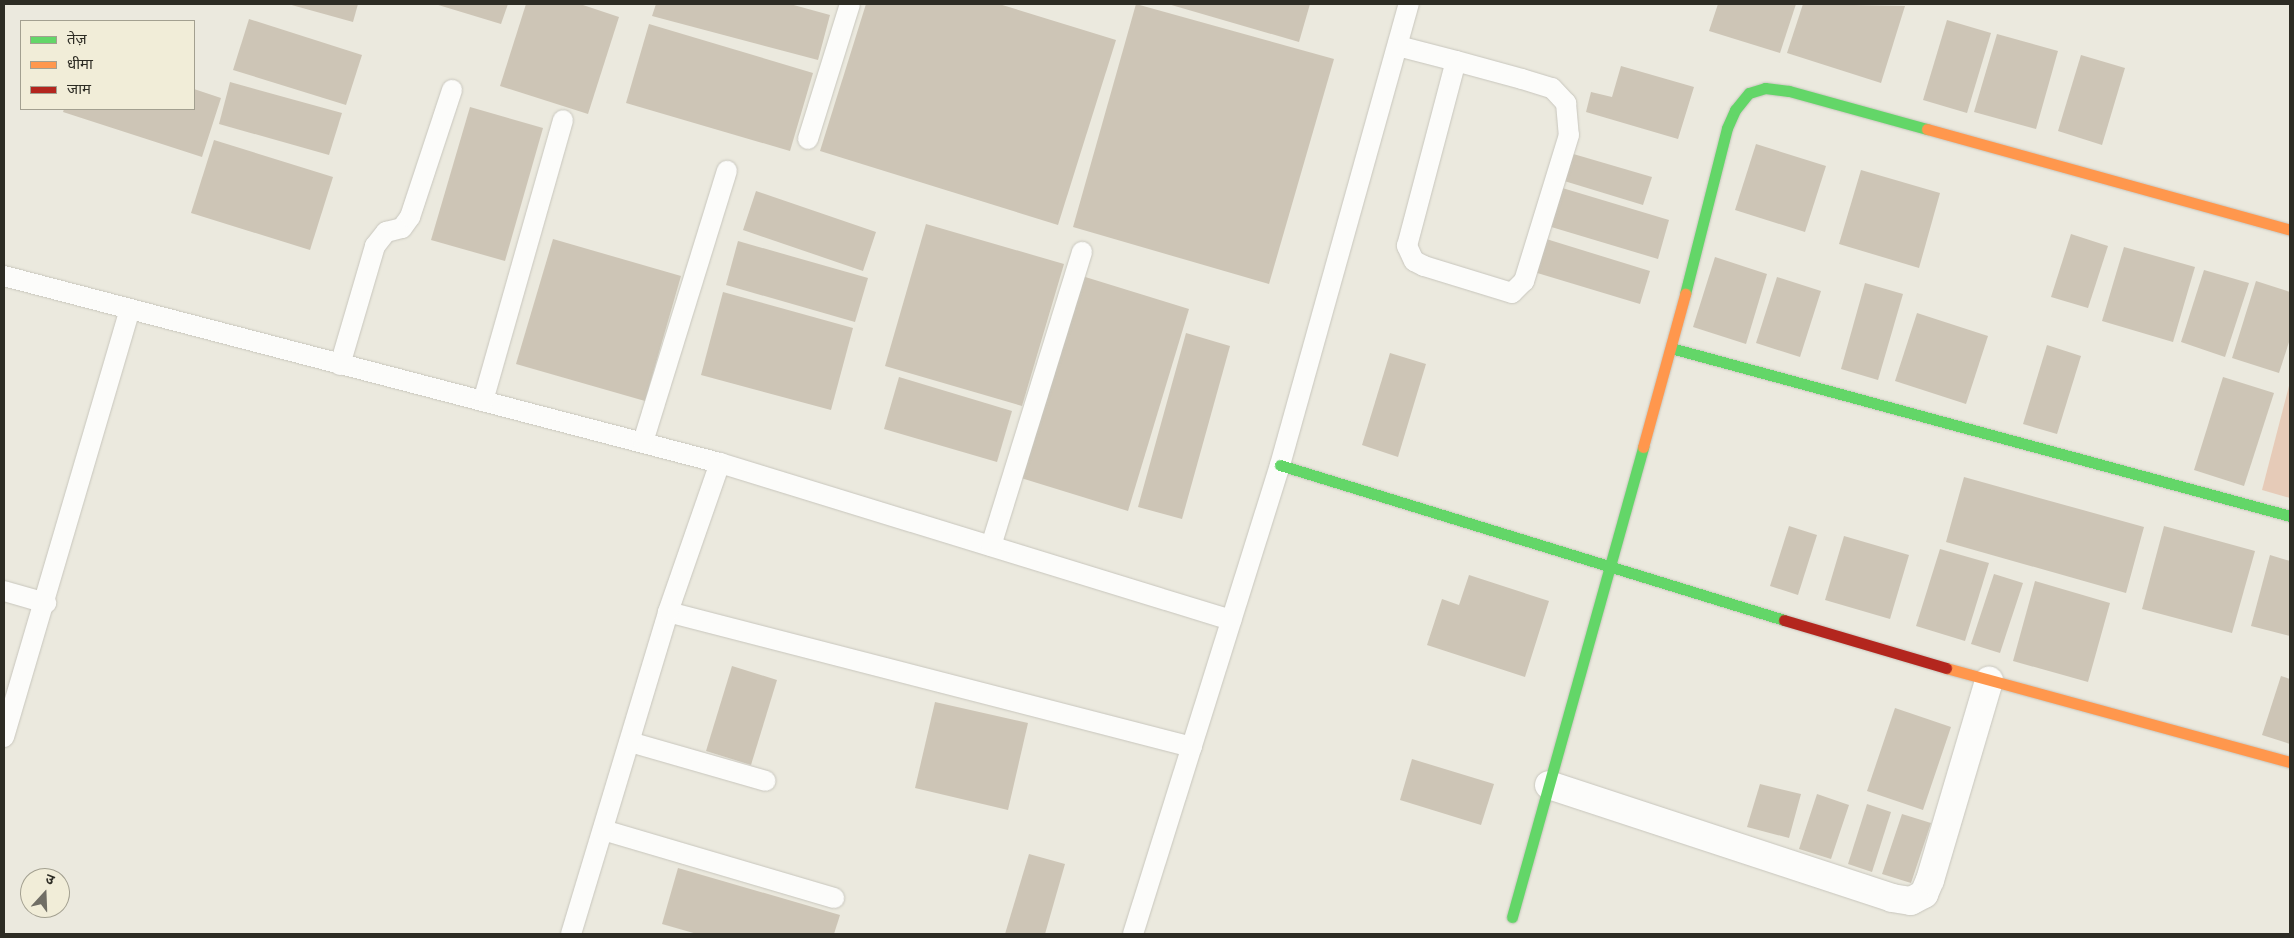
<!DOCTYPE html>
<meta charset="utf-8">
<style>
body{margin:0}
#map{position:relative;width:2294px;height:938px;overflow:hidden;background:#ebe9de;font-family:"Source Sans 3","Noto Sans Devanagari",sans-serif}
div>[style]{position:absolute}
.green>*{inset:0;background:#e6cbb8}
.building>*{inset:0;background:#cdc5b6}
.roads{filter:drop-shadow(0 0 1px #c8c6bd) drop-shadow(0 0 1px #c8c6bd)}
.lane>*{height:20px;margin:-10px;padding:0 10px;transform-origin:10px;border-radius:10px;background:#fcfcfa}
.street>*{height:28px;margin:-14px;padding:0 14px;transform-origin:14px;border-radius:14px;background:#fcfcfa}
.fast>*{height:11px;margin:-5.5px;padding:0 5.5px;transform-origin:5.5px;border-radius:5.5px;background:#63d668}
.slow>*{height:11px;margin:-5.5px;padding:0 5.5px;transform-origin:5.5px;border-radius:5.5px;background:#ff974d}
.jam>*{height:11px;margin:-5.5px;padding:0 5.5px;transform-origin:5.5px;border-radius:5.5px;background:#b3261e}
span{translate:-50% -50%;white-space:nowrap;text-align:center;line-height:1.15;-webkit-text-stroke:5px #f1edd8;paint-order:stroke}
.frame{position:absolute;inset:0;border:5px solid #2d2c24;pointer-events:none}
.legend{position:absolute;left:20px;top:20px;width:175px;height:90px;box-sizing:border-box;background:#f1edd8;border:1px solid #a3a090;margin:0;padding:6px 9px;list-style:none;font-size:15px;color:#2d2c24}
.legend li{display:flex;align-items:center;gap:10px;height:25px}
.legend b{width:25px;border:1px solid #a3a090}
.north{position:absolute;left:20px;top:868px;width:50px;height:50px;box-sizing:border-box;background:#f1edd8;border:1px solid #a3a090;border-radius:50%;rotate:20deg;font-size:14px;font-weight:700;line-height:20px;text-align:center;color:#2d2c24}
.north::after{content:'';display:block;margin:auto;width:18px;height:22px;background:#706e65;clip-path:polygon(50% 0,100% 100%,50% 72%,0 100%)}
</style>
<div id="map">
<div class="green">
<i style="clip-path:polygon(2290px 382px,2290px 498px,2262px 490px)"></i>
</div>
<div class="building">
<i style="clip-path:polygon(288px 4px,358px 4px,353px 22px)"></i>
<i style="clip-path:polygon(435px 4px,508px 4px,501px 24px)"></i>
<i style="clip-path:polygon(526px 4px,580px 4px,619px 17px,588px 114px,500px 86px)"></i>
<i style="clip-path:polygon(656px 4px,790px 4px,830px 15px,818px 60px,652px 16px)"></i>
<i style="clip-path:polygon(866px 4px,999px 4px,1116px 40px,1058px 225px,820px 151px)"></i>
<i style="clip-path:polygon(1136px 4px,1334px 59px,1269px 284px,1073px 227px)"></i>
<i style="clip-path:polygon(1168px 4px,1310px 4px,1299px 42px)"></i>
<i style="clip-path:polygon(1718px 4px,1796px 4px,1780px 53px,1709px 31px)"></i>
<i style="clip-path:polygon(1803px 4px,1905px 6px,1881px 83px,1787px 53px)"></i>
<i style="clip-path:polygon(249px 19px,362px 55px,346px 105px,233px 70px)"></i>
<i style="clip-path:polygon(1947px 20px,1991px 33px,1967px 113px,1923px 100px)"></i>
<i style="clip-path:polygon(649px 24px,813px 73px,790px 151px,626px 103px)"></i>
<i style="clip-path:polygon(1997px 34px,2058px 51px,2036px 129px,1974px 112px)"></i>
<i style="clip-path:polygon(2081px 55px,2125px 68px,2102px 145px,2058px 131px)"></i>
<i style="clip-path:polygon(1621px 66px,1694px 87px,1678px 139px,1586px 112px,1591px 92px,1612px 97px)"></i>
<i style="clip-path:polygon(230px 82px,342px 113px,329px 155px,219px 124px)"></i>
<i style="clip-path:polygon(194px 89px,221px 98px,202px 157px,63px 112px,64px 109px,194px 109px)"></i>
<i style="clip-path:polygon(470px 107px,543px 128px,505px 261px,431px 240px)"></i>
<i style="clip-path:polygon(214px 140px,333px 177px,310px 250px,191px 213px)"></i>
<i style="clip-path:polygon(1756px 144px,1826px 166px,1805px 232px,1735px 210px)"></i>
<i style="clip-path:polygon(1570px 153px,1652px 177px,1643px 205px,1561px 180px)"></i>
<i style="clip-path:polygon(1861px 170px,1940px 193px,1919px 268px,1839px 244px)"></i>
<i style="clip-path:polygon(1559px 187px,1669px 220px,1658px 259px,1548px 226px)"></i>
<i style="clip-path:polygon(756px 191px,876px 232px,863px 271px,743px 230px)"></i>
<i style="clip-path:polygon(926px 224px,1064px 264px,1022px 406px,885px 366px)"></i>
<i style="clip-path:polygon(2071px 234px,2108px 246px,2088px 308px,2051px 297px)"></i>
<i style="clip-path:polygon(1543px 238px,1650px 271px,1640px 304px,1534px 272px)"></i>
<i style="clip-path:polygon(553px 239px,681px 276px,645px 401px,516px 364px)"></i>
<i style="clip-path:polygon(738px 241px,868px 278px,855px 322px,726px 285px)"></i>
<i style="clip-path:polygon(2124px 247px,2195px 267px,2173px 342px,2102px 321px)"></i>
<i style="clip-path:polygon(1715px 257px,1767px 274px,1746px 344px,1693px 327px)"></i>
<i style="clip-path:polygon(2204px 270px,2249px 283px,2225px 357px,2181px 342px)"></i>
<i style="clip-path:polygon(1082px 276px,1189px 309px,1128px 511px,1021px 478px)"></i>
<i style="clip-path:polygon(1777px 277px,1821px 291px,1800px 357px,1756px 343px)"></i>
<i style="clip-path:polygon(2256px 281px,2290px 292px,2290px 339px,2279px 373px,2232px 358px)"></i>
<i style="clip-path:polygon(1865px 283px,1903px 294px,1878px 380px,1841px 369px)"></i>
<i style="clip-path:polygon(723px 292px,853px 328px,831px 410px,701px 375px)"></i>
<i style="clip-path:polygon(1917px 313px,1988px 336px,1966px 404px,1895px 381px)"></i>
<i style="clip-path:polygon(1186px 333px,1230px 346px,1182px 519px,1138px 507px)"></i>
<i style="clip-path:polygon(2047px 345px,2081px 356px,2057px 434px,2023px 424px)"></i>
<i style="clip-path:polygon(1390px 353px,1426px 364px,1398px 457px,1362px 445px)"></i>
<i style="clip-path:polygon(899px 377px,1012px 411px,997px 462px,884px 429px)"></i>
<i style="clip-path:polygon(2223px 377px,2274px 393px,2244px 486px,2194px 470px)"></i>
<i style="clip-path:polygon(1964px 477px,2144px 527px,2126px 593px,1946px 542px)"></i>
<i style="clip-path:polygon(1789px 526px,1817px 535px,1798px 595px,1770px 586px)"></i>
<i style="clip-path:polygon(2164px 526px,2255px 551px,2232px 633px,2142px 609px)"></i>
<i style="clip-path:polygon(1844px 536px,1909px 555px,1890px 619px,1825px 600px)"></i>
<i style="clip-path:polygon(1940px 549px,1989px 563px,1965px 641px,1916px 626px)"></i>
<i style="clip-path:polygon(2270px 555px,2290px 561px,2290px 636px,2251px 626px)"></i>
<i style="clip-path:polygon(1994px 574px,2023px 583px,2000px 653px,1971px 644px)"></i>
<i style="clip-path:polygon(1469px 575px,1549px 601px,1525px 677px,1427px 645px,1442px 599px,1459px 605px)"></i>
<i style="clip-path:polygon(2035px 581px,2110px 603px,2088px 682px,2013px 661px)"></i>
<i style="clip-path:polygon(732px 666px,777px 680px,751px 765px,706px 751px)"></i>
<i style="clip-path:polygon(2281px 676px,2290px 679px,2290px 744px,2262px 735px)"></i>
<i style="clip-path:polygon(935px 702px,1028px 723px,1008px 810px,915px 788px)"></i>
<i style="clip-path:polygon(1895px 708px,1951px 727px,1923px 810px,1867px 791px)"></i>
<i style="clip-path:polygon(1412px 759px,1494px 784px,1481px 825px,1400px 800px)"></i>
<i style="clip-path:polygon(1760px 784px,1801px 794px,1789px 838px,1747px 827px)"></i>
<i style="clip-path:polygon(1817px 794px,1849px 805px,1831px 859px,1799px 849px)"></i>
<i style="clip-path:polygon(1867px 804px,1891px 812px,1872px 872px,1848px 864px)"></i>
<i style="clip-path:polygon(1902px 814px,1931px 823px,1911px 883px,1882px 874px)"></i>
<i style="clip-path:polygon(1029px 854px,1065px 864px,1045px 934px,1005px 934px)"></i>
<i style="clip-path:polygon(678px 868px,840px 915px,834px 934px,697px 934px,662px 924px)"></i>
</div>
<div class="roads">
<div class="lane">
<i style="left:1398px;top:46px;width:60px;rotate:14.5deg"></i>
<i style="left:1456px;top:61px;width:68px;rotate:15.3deg"></i>
<i style="left:1522px;top:79px;width:31px;rotate:17deg"></i>
<i style="left:1552px;top:88px;width:21px;rotate:47deg"></i>
<i style="left:1566px;top:103px;width:32px;rotate:85deg"></i>
<i style="left:1569px;top:135px;width:153px;rotate:107.1deg"></i>
<i style="left:1524px;top:281px;width:17px;rotate:135deg"></i>
<i style="left:1512px;top:293px;width:92px;rotate:-162.9deg"></i>
<i style="left:1424px;top:266px;width:11px;rotate:-153deg"></i>
<i style="left:1414px;top:261px;width:17px;rotate:-115deg"></i>
<i style="left:1407px;top:246px;width:191px;rotate:-75.2deg"></i>
<i style="left:808px;top:139px;width:141px;rotate:-72.7deg"></i>
<i style="left:4px;top:276px;width:740px;rotate:14.64deg"></i>
<i style="left:720px;top:463px;width:535px;rotate:17.08deg"></i>
<i style="left:340px;top:365px;width:124px;rotate:-73.6deg"></i>
<i style="left:375px;top:246px;width:18px;rotate:-52deg"></i>
<i style="left:386px;top:232px;width:16px;rotate:-14deg"></i>
<i style="left:402px;top:228px;width:14px;rotate:-54deg"></i>
<i style="left:410px;top:217px;width:134px;rotate:-71.7deg"></i>
<i style="left:483px;top:401px;width:292px;rotate:-74.1deg"></i>
<i style="left:643px;top:442px;width:284px;rotate:-72.8deg"></i>
<i style="left:991px;top:546px;width:308px;rotate:-72.8deg"></i>
<i style="left:4px;top:591px;width:44px;rotate:15.9deg"></i>
<i style="left:668px;top:612px;width:541px;rotate:14.45deg"></i>
<i style="left:4px;top:737px;width:444px;rotate:-73.6deg"></i>
<i style="left:630px;top:742px;width:141px;rotate:16deg"></i>
<i style="left:603px;top:830px;width:241px;rotate:16.4deg"></i>
<i style="left:571px;top:934px;width:336px;rotate:-73.2deg"></i>
<i style="left:668px;top:612px;width:158px;rotate:-70.8deg"></i>
<i style="left:1133px;top:934px;width:491px;rotate:-72.6deg"></i>
<i style="left:1280px;top:465px;width:479px;rotate:-74.4deg"></i>
</div>
<div class="street">
<i style="left:1549px;top:785px;width:361px;rotate:18.2deg"></i>
<i style="left:1892px;top:898px;width:19px;rotate:9deg"></i>
<i style="left:1911px;top:901px;width:15px;rotate:-28deg"></i>
<i style="left:1924px;top:894px;width:15px;rotate:-67deg"></i>
<i style="left:1930px;top:880px;width:208px;rotate:-73.5deg"></i>
</div>
<div class="fast">
<i style="left:1685px;top:294px;width:171px;rotate:-75.8deg"></i>
<i style="left:1727px;top:128px;width:20px;rotate:-66deg"></i>
<i style="left:1735px;top:110px;width:22px;rotate:-51deg"></i>
<i style="left:1749px;top:93px;width:17px;rotate:-17deg"></i>
<i style="left:1765px;top:88px;width:24px;rotate:7deg"></i>
<i style="left:1789px;top:91px;width:143px;rotate:15.4deg"></i>
<i style="left:1671px;top:348px;width:641px;rotate:15.18deg"></i>
<i style="left:1280px;top:465px;width:527px;rotate:17.09deg"></i>
<i style="left:1512px;top:917px;width:488px;rotate:-74.4deg"></i>
</div>
<div class="slow">
<i style="left:1927px;top:129px;width:377px;rotate:15.5deg"></i>
<i style="left:1643px;top:447px;width:159px;rotate:-74.6deg"></i>
<i style="left:1946px;top:668px;width:357px;rotate:15.3deg"></i>
</div>
<div class="jam">
<i style="left:1784px;top:620px;width:169px;rotate:16.5deg"></i>
</div>
</div>
<div class="frame"></div>
<ul class="legend">
<li><b style="height:6px;background:#63d668"></b>तेज़</li>
<li><b style="height:6px;background:#ff974d"></b>धीमा</li>
<li><b style="height:6px;background:#b3261e"></b>जाम</li>
</ul>
<div class="north">उ</div>
</div>
